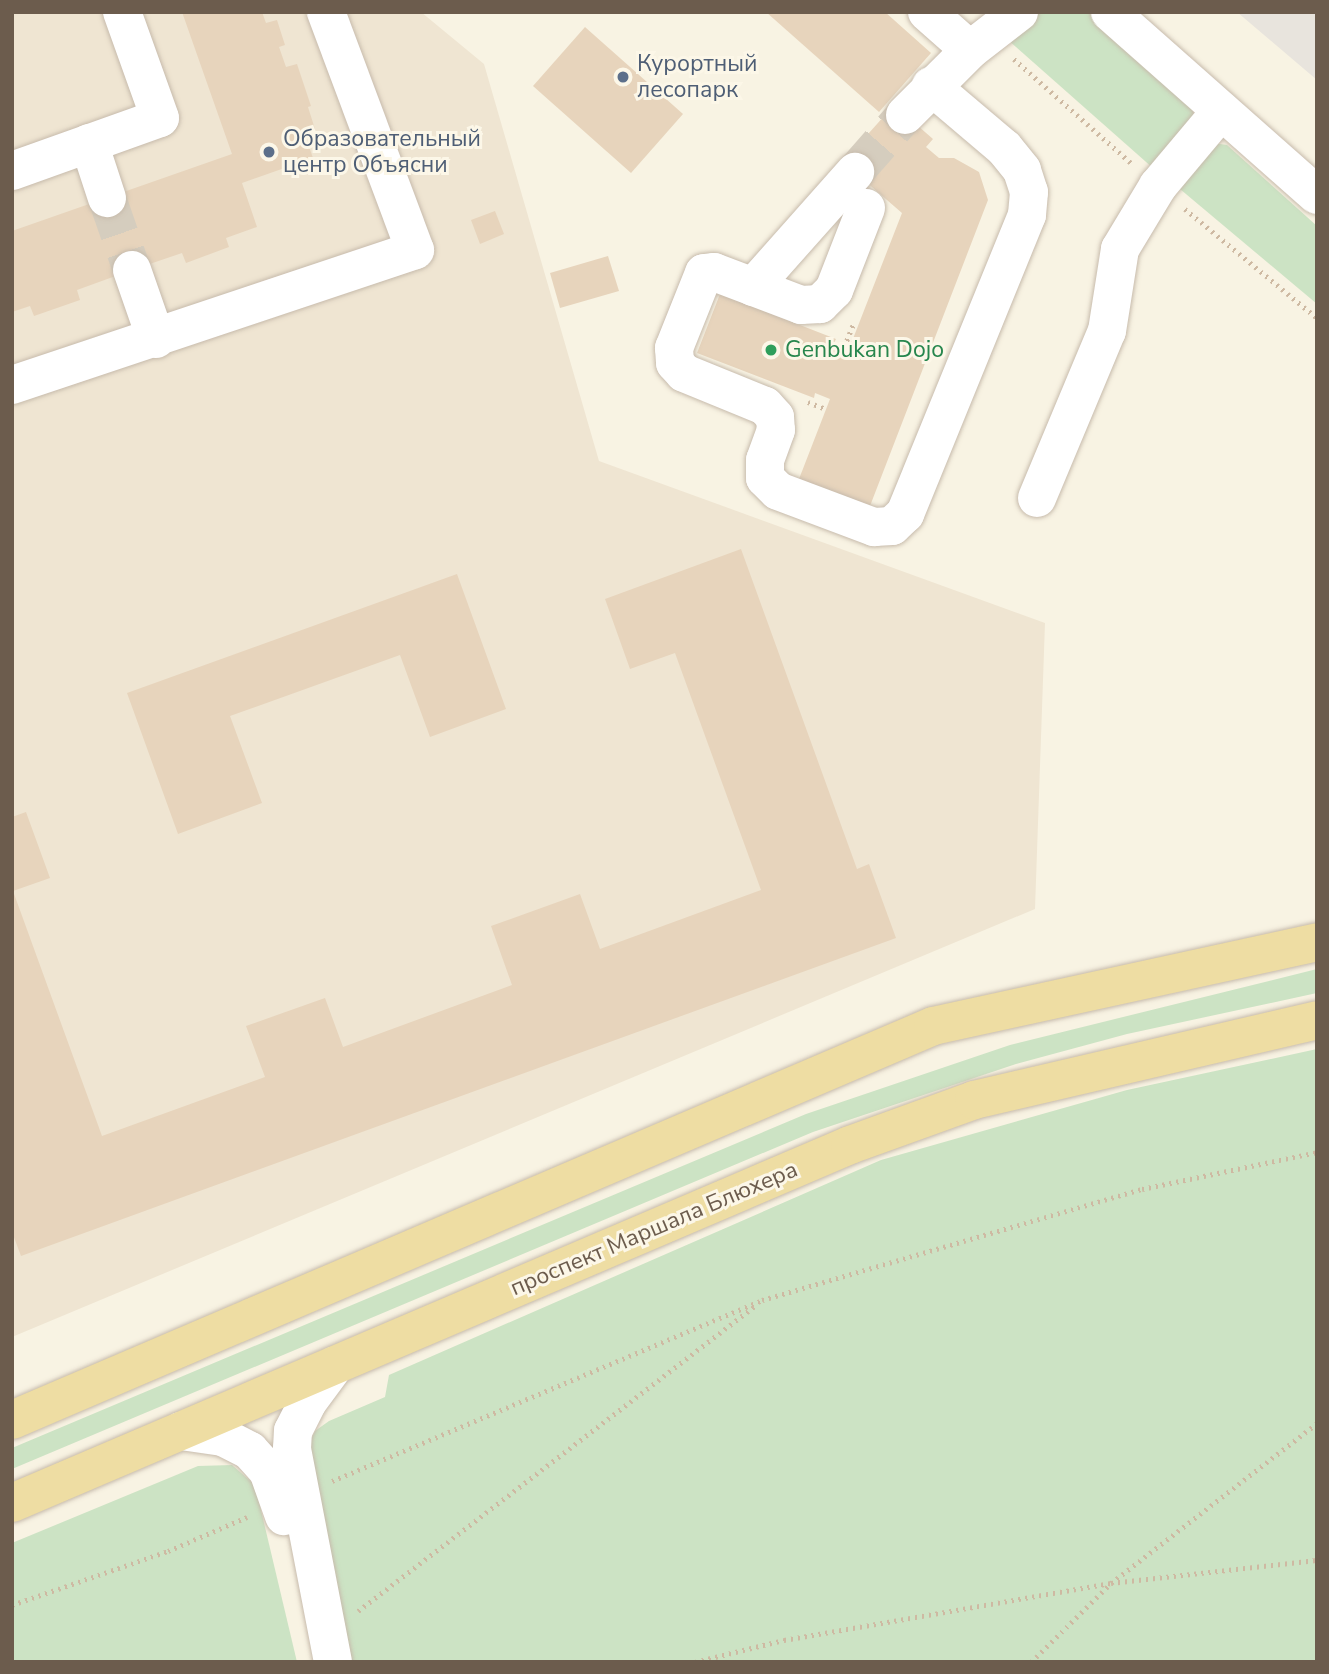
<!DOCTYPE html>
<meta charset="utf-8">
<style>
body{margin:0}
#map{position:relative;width:1329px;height:1674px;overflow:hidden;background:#f8f3e3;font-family:"Nunito Sans",sans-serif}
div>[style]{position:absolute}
.residential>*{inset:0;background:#efe5d2}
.industrial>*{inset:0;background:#e8e4dd}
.green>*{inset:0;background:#cce3c4}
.building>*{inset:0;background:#e7d4bc}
.minor-tunnel>*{height:38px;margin-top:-19px;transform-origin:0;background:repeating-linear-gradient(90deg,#d5cdbe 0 38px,transparent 0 57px)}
.path>*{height:4.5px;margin-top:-2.25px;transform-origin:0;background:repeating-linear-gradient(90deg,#ceb9a2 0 2px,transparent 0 7px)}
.roads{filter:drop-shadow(0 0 2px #c7bbac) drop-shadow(0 0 2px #c7bbac)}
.minor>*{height:38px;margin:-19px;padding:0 19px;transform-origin:19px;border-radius:19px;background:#fff}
.major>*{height:38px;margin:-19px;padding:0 19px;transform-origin:19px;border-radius:19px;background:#eedda3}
.dots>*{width:19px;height:19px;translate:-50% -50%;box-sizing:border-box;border:4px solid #fcf7e8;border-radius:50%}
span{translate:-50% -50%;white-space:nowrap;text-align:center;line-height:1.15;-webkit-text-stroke:6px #fcf7e8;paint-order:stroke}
.service-label{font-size:23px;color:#4e5e75}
.left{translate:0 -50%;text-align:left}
.leisure-label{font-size:23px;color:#27864d}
.street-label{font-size:23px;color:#6c5c4d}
.frame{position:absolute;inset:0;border:14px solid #6c5c4d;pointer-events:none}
</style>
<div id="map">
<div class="residential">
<i style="clip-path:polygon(12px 12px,421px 12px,484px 64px,599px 461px,1045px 623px,1035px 909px,12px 1337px)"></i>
</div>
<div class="industrial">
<i style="clip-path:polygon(1237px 12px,1317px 12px,1317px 80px)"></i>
</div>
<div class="green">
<i style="clip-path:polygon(1037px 12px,1088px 12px,1190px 102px,1194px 115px,1154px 169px,1008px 40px)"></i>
<i style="clip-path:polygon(1206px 142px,1227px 145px,1317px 226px,1317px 304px,1174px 184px)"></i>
<i style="clip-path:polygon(1317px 969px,1317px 993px,1127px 1034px,1016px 1064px,813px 1132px,12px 1469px,12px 1448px,806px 1114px,1010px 1045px)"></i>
<i style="clip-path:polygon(1317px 1049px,1317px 1662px,349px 1662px,307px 1448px,315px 1431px,329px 1421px,385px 1397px,389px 1375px,881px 1160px,1127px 1090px)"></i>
<i style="clip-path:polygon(232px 1465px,255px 1485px,297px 1662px,12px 1662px,12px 1543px,198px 1466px)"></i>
</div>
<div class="building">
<i style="clip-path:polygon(182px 12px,262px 12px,266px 23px,277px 20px,285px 45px,279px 47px,286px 67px,297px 64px,311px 106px,308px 107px,315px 129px,304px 132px,313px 158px,242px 183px,257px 227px,226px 238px,229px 247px,186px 263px,182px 253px,132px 270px,77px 290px,80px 300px,34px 316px,30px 306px,12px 312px,12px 231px,232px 154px)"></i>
<i style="clip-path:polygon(766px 12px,885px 12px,931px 53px,879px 112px)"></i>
<i style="clip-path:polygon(585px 27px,683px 114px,631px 173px,533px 86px)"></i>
<i style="clip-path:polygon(894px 105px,933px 139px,926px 147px,939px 158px,954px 158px,979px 172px,988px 200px,870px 506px,799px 479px,830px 399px,815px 393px,814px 398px,697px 353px,720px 294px,836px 339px,834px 343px,849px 349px,902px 213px,843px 162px)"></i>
<i style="clip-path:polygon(495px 211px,504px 234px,480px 244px,471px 220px)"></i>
<i style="clip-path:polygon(608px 256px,619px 291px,560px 308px,550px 273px)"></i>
<i style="clip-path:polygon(741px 549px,857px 869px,869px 864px,896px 938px,21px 1256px,12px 1232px,12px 817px,26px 812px,50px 878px,13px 891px,102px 1136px,265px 1077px,246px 1026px,325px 998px,343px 1047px,512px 985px,491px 926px,580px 894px,600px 949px,761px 890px,675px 653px,630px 669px,605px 599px)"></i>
<i style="clip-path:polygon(457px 574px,506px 709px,430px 737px,400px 655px,230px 716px,262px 803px,178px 834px,127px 693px)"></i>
</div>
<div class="minor-tunnel">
<i style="left:855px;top:172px;width:76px;rotate:-48.7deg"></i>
<i style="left:107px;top:198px;width:76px;rotate:70.9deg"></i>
</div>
<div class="path">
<i style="left:1014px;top:59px;width:157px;rotate:41.6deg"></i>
<i style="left:1185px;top:209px;width:171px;rotate:39.5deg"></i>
<i style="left:844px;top:347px;width:27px;rotate:-68deg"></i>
<i style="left:808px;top:402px;width:19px;rotate:21deg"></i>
<i style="left:332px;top:1481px;width:467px;rotate:-22.8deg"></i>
<i style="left:762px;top:1300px;width:396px;rotate:-16.3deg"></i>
<i style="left:1142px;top:1189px;width:179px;rotate:-11.9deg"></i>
<i style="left:12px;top:1605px;width:165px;rotate:-19.1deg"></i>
<i style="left:168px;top:1551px;width:86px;rotate:-23.3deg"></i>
<i style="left:358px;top:1611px;width:502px;rotate:-37.55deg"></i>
<i style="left:695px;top:1662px;width:92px;rotate:-13.9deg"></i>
<i style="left:784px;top:1640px;width:332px;rotate:-9.9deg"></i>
<i style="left:1111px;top:1583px;width:207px;rotate:-6.4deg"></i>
<i style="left:1031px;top:1662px;width:112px;rotate:-44.6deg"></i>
<i style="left:1111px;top:1583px;width:261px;rotate:-37.8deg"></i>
</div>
<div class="roads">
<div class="minor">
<i style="left:927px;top:12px;width:57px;rotate:41.5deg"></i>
<i style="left:1110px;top:12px;width:276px;rotate:41.5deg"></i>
<i style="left:905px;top:115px;width:92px;rotate:-45deg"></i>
<i style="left:970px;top:50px;width:62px;rotate:-37.8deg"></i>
<i style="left:89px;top:143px;width:58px;rotate:71.9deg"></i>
<i style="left:12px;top:171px;width:157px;rotate:-19.7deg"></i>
<i style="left:160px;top:118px;width:113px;rotate:-109.7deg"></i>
<i style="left:866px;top:208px;width:88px;rotate:111.3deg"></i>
<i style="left:834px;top:290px;width:20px;rotate:135deg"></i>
<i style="left:820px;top:304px;width:19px;rotate:177deg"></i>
<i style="left:801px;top:305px;width:93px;rotate:-159.2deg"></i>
<i style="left:714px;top:272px;width:10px;rotate:174deg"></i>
<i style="left:704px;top:273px;width:81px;rotate:111.8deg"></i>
<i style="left:674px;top:348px;width:15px;rotate:86deg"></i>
<i style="left:675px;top:363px;width:13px;rotate:48deg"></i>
<i style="left:684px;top:373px;width:87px;rotate:22.2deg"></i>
<i style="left:765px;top:406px;width:15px;rotate:48deg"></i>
<i style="left:775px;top:417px;width:13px;rotate:86deg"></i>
<i style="left:776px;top:430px;width:32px;rotate:110deg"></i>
<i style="left:765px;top:460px;width:18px;rotate:90deg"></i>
<i style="left:765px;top:478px;width:18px;rotate:45deg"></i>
<i style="left:778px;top:491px;width:103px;rotate:20.6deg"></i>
<i style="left:874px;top:527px;width:18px;rotate:-3deg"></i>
<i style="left:892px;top:526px;width:18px;rotate:-43deg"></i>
<i style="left:905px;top:514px;width:323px;rotate:-67.8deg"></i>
<i style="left:1027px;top:215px;width:23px;rotate:-85deg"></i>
<i style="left:1029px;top:192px;width:23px;rotate:-108deg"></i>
<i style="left:1022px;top:170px;width:28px;rotate:-129deg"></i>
<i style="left:1004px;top:148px;width:96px;rotate:-139.7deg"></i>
<i style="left:132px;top:270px;width:73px;rotate:70.8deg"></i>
<i style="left:753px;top:287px;width:154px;rotate:-48.4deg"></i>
<i style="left:12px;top:385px;width:425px;rotate:-18.5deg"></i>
<i style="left:415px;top:250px;width:254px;rotate:-110.5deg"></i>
<i style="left:1037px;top:498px;width:181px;rotate:-67.3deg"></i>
<i style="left:1107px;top:331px;width:83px;rotate:-81deg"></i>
<i style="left:1120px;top:249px;width:74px;rotate:-58.9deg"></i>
<i style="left:1158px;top:186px;width:98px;rotate:-50deg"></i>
<i style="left:181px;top:1431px;width:42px;rotate:8.1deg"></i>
<i style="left:223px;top:1437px;width:30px;rotate:27deg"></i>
<i style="left:250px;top:1451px;width:27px;rotate:48deg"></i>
<i style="left:268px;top:1471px;width:48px;rotate:70.4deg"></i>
<i style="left:333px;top:1662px;width:217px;rotate:-100.9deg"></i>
<i style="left:292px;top:1449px;width:18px;rotate:-87deg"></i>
<i style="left:293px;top:1431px;width:31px;rotate:-63deg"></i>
<i style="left:307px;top:1403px;width:47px;rotate:-53.6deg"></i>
</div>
<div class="major">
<i style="left:12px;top:1420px;width:1002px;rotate:-23.16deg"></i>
<i style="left:933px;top:1026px;width:393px;rotate:-12.3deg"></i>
<i style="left:12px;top:1503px;width:911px;rotate:-23.13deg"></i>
<i style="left:850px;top:1145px;width:132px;rotate:-19.9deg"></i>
<i style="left:974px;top:1100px;width:352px;rotate:-13.1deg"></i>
</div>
</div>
<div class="dots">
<i style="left:623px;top:77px;background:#5c6f8a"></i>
<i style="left:269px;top:152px;background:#5c6f8a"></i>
<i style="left:771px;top:350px;background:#2e9e5b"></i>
</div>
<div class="service-label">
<span class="left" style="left:637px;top:77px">Курортный<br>лесопарк</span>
<span class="left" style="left:283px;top:152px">Образовательный<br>центр Объясни</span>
</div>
<div class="leisure-label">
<span class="left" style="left:785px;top:350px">Genbukan Dojo</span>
</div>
<div class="street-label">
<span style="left:654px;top:1229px;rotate:-23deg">проспект Маршала Блюхера</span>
</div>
<div class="frame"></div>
</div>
